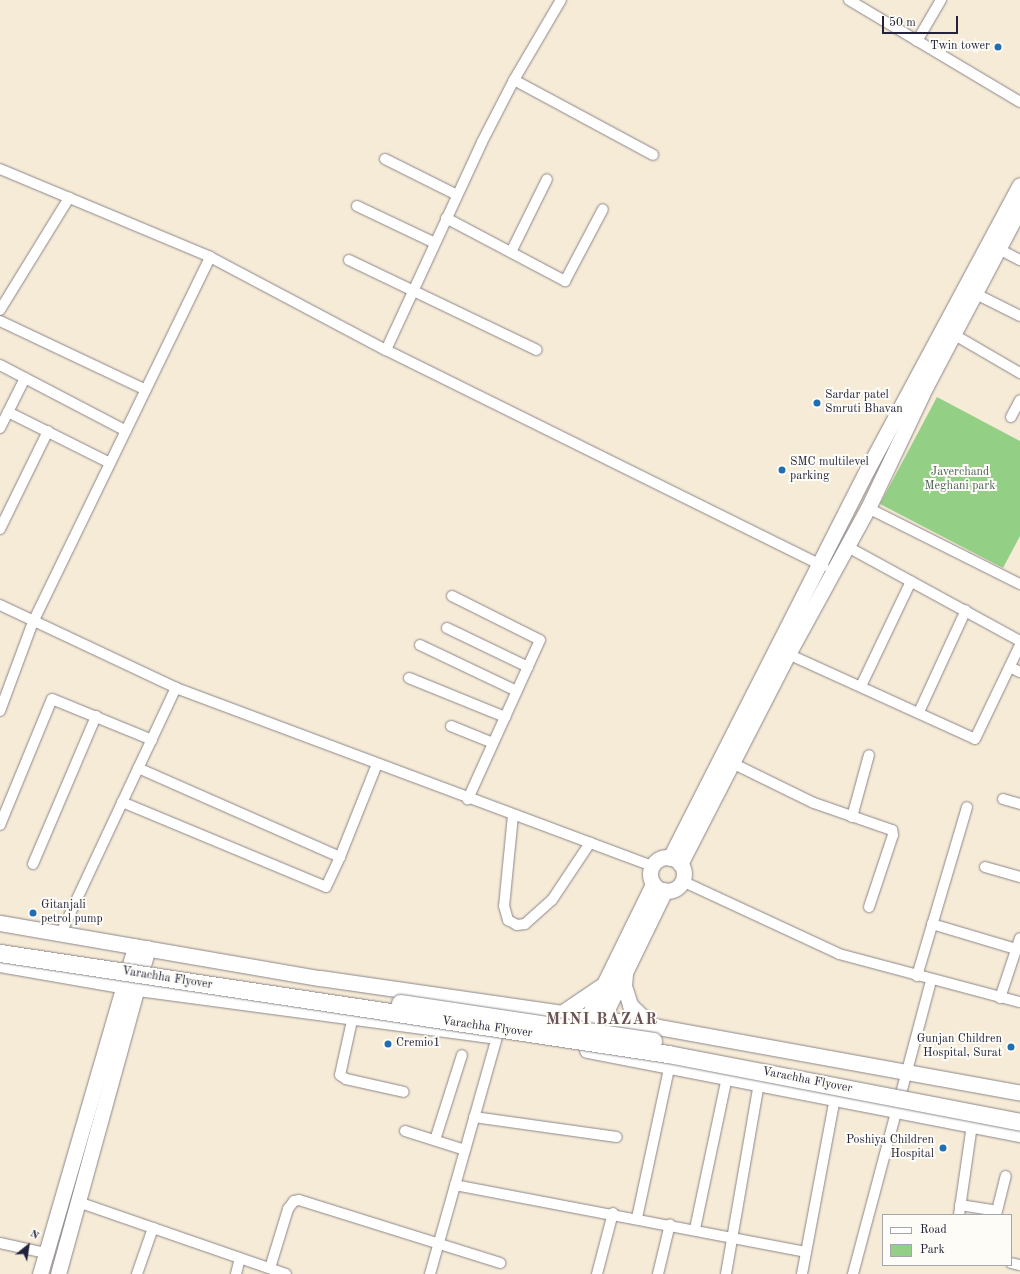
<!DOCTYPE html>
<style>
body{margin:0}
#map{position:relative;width:1020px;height:1274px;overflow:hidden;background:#f6ebd7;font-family:"Old Standard TT",serif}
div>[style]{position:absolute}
.green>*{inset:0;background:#93d085}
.roads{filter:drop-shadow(0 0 1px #8c8689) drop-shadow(0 0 1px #8c8689)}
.street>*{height:10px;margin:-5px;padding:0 5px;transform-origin:5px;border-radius:5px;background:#fff}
.secondary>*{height:15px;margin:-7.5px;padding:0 7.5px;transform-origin:7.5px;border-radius:7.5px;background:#fff}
.secondary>.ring{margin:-7.5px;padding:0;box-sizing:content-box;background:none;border:15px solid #fff;border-radius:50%}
.bridges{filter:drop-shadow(0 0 1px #8c8689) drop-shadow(0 0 1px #8c8689)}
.primary-bridge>*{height:17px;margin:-8.5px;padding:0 8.5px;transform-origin:8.5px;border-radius:8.5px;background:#fff}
.dots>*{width:11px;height:11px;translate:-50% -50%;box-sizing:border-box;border:2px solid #fdfcf7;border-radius:50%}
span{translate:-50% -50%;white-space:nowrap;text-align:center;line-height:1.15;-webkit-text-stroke:4px #fdfcf7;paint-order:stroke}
.poi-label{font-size:12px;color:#22223b}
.right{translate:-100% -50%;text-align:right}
.left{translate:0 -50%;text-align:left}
.park-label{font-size:12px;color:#4a5f55}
.street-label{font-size:12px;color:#22223b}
.district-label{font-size:16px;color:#685356;font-weight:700;letter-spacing:1px}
.legend{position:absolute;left:882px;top:1214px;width:130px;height:52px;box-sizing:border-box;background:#fdfcf7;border:1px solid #a5a5ac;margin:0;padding:5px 7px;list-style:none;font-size:12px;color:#22223b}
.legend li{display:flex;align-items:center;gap:8px;height:20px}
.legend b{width:20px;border:1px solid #a5a5ac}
.north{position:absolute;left:8px;top:1226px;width:40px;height:40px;-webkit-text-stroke:3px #fdfcf7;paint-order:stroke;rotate:30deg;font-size:11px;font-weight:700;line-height:16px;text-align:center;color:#22223b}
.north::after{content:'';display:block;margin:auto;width:14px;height:18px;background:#22223b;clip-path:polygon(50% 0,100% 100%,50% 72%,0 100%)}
.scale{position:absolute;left:882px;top:16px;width:76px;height:18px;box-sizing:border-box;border:2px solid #22223b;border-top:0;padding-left:5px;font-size:12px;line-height:14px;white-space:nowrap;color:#22223b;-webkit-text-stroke:3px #fdfcf7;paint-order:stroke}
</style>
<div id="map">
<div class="green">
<i style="clip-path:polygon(937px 397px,1020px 441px,1020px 536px,1003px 568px,880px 504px)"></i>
</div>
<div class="roads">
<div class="street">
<i style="left:849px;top:0;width:199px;rotate:30.8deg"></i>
<i style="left:917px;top:41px;width:48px;rotate:-59.7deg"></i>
<i style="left:514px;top:80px;width:158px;rotate:28.3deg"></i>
<i style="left:385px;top:159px;width:80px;rotate:26.6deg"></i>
<i style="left:0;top:169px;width:228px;rotate:22.7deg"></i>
<i style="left:210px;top:257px;width:199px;rotate:27.9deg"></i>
<i style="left:386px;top:350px;width:488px;rotate:26.3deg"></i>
<i style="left:357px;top:206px;width:86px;rotate:25.4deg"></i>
<i style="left:446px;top:218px;width:135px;rotate:27.9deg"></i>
<i style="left:565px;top:281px;width:81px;rotate:-62.2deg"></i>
<i style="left:997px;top:248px;width:26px;rotate:28deg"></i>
<i style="left:511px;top:252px;width:81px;rotate:-63.7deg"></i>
<i style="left:349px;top:260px;width:208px;rotate:25.6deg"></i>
<i style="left:974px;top:293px;width:51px;rotate:26.6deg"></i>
<i style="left:0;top:310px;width:132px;rotate:-58.4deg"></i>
<i style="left:0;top:321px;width:161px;rotate:25.3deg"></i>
<i style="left:953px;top:334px;width:78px;rotate:30.2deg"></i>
<i style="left:386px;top:350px;width:229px;rotate:-65.2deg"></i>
<i style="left:482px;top:142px;width:70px;rotate:-62.7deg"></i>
<i style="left:514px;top:80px;width:93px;rotate:-59.6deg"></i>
<i style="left:0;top:365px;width:142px;rotate:27.6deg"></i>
<i style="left:8px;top:412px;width:114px;rotate:26.6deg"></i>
<i style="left:1011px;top:417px;width:19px;rotate:-62deg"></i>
<i style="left:0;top:428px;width:56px;rotate:-63.4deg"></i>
<i style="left:868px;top:508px;width:170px;rotate:26.6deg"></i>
<i style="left:0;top:529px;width:109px;rotate:-63.9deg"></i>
<i style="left:846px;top:546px;width:198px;rotate:28.6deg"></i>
<i style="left:452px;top:596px;width:98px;rotate:26.6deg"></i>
<i style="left:540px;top:640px;width:175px;rotate:114.4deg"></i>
<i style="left:0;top:605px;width:195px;rotate:25.2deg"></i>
<i style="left:176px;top:688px;width:508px;rotate:20.5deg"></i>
<i style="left:447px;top:628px;width:90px;rotate:25.7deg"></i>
<i style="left:420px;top:645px;width:107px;rotate:25.4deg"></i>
<i style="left:788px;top:654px;width:205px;rotate:24.4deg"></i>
<i style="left:975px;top:739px;width:104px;rotate:-64.4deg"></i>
<i style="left:1010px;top:667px;width:11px;rotate:27deg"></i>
<i style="left:409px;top:678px;width:104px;rotate:22.1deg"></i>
<i style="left:861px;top:686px;width:116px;rotate:-64.5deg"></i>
<i style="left:0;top:711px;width:95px;rotate:-69.7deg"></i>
<i style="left:33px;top:622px;width:406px;rotate:-64.1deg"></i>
<i style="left:919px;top:712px;width:112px;rotate:-65.3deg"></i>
<i style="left:451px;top:726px;width:45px;rotate:22deg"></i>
<i style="left:732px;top:763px;width:91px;rotate:26deg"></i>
<i style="left:814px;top:803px;width:83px;rotate:19.1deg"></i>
<i style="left:892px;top:830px;width:5px;rotate:79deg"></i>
<i style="left:893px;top:835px;width:76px;rotate:108.4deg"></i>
<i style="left:138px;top:768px;width:221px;rotate:23.8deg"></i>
<i style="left:340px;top:857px;width:100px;rotate:-68.3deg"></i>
<i style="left:1003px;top:799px;width:18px;rotate:16deg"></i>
<i style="left:122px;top:802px;width:221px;rotate:22.6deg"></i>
<i style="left:326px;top:887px;width:33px;rotate:-65deg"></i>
<i style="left:513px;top:815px;width:91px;rotate:95.6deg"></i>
<i style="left:504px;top:906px;width:15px;rotate:74deg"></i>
<i style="left:508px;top:920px;width:10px;rotate:29deg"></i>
<i style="left:517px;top:925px;width:8px;rotate:-7deg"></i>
<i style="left:525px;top:924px;width:36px;rotate:-42deg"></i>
<i style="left:552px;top:900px;width:69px;rotate:-56.3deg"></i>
<i style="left:852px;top:817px;width:64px;rotate:-74.7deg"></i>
<i style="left:0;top:825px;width:136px;rotate:-67.6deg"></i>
<i style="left:52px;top:699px;width:108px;rotate:22.3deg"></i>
<i style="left:33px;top:864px;width:161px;rotate:-66.9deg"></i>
<i style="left:985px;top:867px;width:36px;rotate:16deg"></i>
<i style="left:682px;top:881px;width:173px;rotate:24.9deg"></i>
<i style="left:839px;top:954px;width:187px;rotate:14.9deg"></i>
<i style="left:932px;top:924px;width:88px;rotate:16.6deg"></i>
<i style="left:61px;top:933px;width:271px;rotate:-64.9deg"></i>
<i style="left:917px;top:976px;width:176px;rotate:-73.5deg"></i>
<i style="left:1000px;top:998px;width:63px;rotate:-71.6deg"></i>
<i style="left:353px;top:1016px;width:60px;rotate:102.4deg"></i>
<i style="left:340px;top:1075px;width:7px;rotate:34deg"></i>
<i style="left:346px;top:1079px;width:59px;rotate:12.6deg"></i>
<i style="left:474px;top:1117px;width:144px;rotate:8deg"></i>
<i style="left:405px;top:1131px;width:63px;rotate:17.6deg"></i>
<i style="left:435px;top:1140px;width:89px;rotate:-72.4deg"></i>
<i style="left:455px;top:1185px;width:357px;rotate:10.8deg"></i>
<i style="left:78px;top:1202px;width:220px;rotate:19.1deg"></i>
<i style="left:960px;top:1205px;width:37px;rotate:9deg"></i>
<i style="left:997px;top:1211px;width:36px;rotate:-76deg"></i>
<i style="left:959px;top:1215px;width:91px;rotate:-81.8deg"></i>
<i style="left:637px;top:1218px;width:157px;rotate:-77.9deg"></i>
<i style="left:695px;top:1229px;width:155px;rotate:-78.1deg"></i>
<i style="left:0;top:1243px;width:47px;rotate:12.3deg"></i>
<i style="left:1011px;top:1263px;width:9px;rotate:13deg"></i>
<i style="left:270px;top:1268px;width:62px;rotate:-73deg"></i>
<i style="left:288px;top:1209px;width:10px;rotate:-53deg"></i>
<i style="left:294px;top:1201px;width:5px;rotate:-11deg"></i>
<i style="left:299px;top:1200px;width:211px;rotate:17.4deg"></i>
<i style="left:137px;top:1274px;width:49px;rotate:-70.8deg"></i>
<i style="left:236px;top:1274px;width:16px;rotate:-76deg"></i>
<i style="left:430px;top:1274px;width:246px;rotate:-74.2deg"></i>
<i style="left:597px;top:1274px;width:63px;rotate:-75.3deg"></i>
<i style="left:658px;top:1274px;width:51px;rotate:-76.5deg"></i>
<i style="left:726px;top:1274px;width:194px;rotate:-80.2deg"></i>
<i style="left:802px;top:1274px;width:179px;rotate:-79.4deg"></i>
<i style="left:853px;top:1274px;width:304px;rotate:-75.1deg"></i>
</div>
<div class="secondary">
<i class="ring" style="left:650px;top:857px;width:19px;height:19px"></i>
<i style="left:670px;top:858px;width:435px;rotate:-63.1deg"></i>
<i style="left:867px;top:470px;width:323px;rotate:-61.8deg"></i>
<i style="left:680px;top:864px;width:236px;rotate:-62.8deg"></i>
<i style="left:788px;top:654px;width:166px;rotate:-61.3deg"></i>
<i style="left:868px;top:508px;width:135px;rotate:-64.6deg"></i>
<i style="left:926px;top:386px;width:201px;rotate:-62.2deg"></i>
<i style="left:0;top:923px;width:325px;rotate:9.8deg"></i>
<i style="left:320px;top:978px;width:336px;rotate:8.2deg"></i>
<i style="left:653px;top:1026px;width:373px;rotate:10.3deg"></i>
<i style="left:0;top:964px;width:140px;rotate:9.9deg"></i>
<i style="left:138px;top:988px;width:355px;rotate:7.6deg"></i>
<i style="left:625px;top:974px;width:12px;rotate:95deg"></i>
<i style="left:624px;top:986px;width:20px;rotate:72deg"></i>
<i style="left:630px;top:1005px;width:29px;rotate:44deg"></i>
<i style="left:563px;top:1012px;width:45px;rotate:-34deg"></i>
<i style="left:584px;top:1025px;width:157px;rotate:-63.9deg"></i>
<i style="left:599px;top:1026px;width:151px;rotate:-64.1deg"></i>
<i style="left:587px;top:1050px;width:441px;rotate:11deg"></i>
<i style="left:40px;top:1274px;width:341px;rotate:-73.8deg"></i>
<i style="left:58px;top:1274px;width:338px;rotate:-74.6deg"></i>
</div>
</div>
<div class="bridges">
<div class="primary-bridge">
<i style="left:0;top:953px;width:676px;rotate:8.6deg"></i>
<i style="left:668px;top:1054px;width:359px;rotate:10.9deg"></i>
<i style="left:400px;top:1003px;width:256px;rotate:8.5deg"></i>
</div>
</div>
<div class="dots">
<i style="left:998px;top:47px;background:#1f6fb2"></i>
<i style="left:817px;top:403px;background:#1f6fb2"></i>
<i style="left:782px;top:470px;background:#1f6fb2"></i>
<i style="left:33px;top:913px;background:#1f6fb2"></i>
<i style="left:388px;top:1044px;background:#1f6fb2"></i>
<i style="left:1011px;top:1047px;background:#1f6fb2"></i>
<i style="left:943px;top:1148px;background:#1f6fb2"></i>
</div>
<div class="poi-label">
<span class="right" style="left:990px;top:47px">Twin tower</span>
<span class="left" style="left:825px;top:403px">Sardar patel<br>Smruti Bhavan</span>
<span class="left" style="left:790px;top:470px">SMC multilevel<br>parking</span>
<span class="left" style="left:41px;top:913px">Gitanjali<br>petrol pump</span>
<span class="right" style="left:1002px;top:1047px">Gunjan Children<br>Hospital, Surat</span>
<span class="left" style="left:396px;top:1044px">Cremio1</span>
<span class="right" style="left:934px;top:1148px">Poshiya Children<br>Hospital</span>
</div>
<div class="park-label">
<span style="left:960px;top:480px">Javerchand<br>Meghani park</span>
</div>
<div class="street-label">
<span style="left:167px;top:979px;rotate:9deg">Varachha Flyover</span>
<span style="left:487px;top:1028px;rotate:8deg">Varachha Flyover</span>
<span style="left:807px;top:1081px;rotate:11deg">Varachha Flyover</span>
</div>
<div class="district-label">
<span style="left:602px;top:1020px">MINI BAZAR</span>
</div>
<ul class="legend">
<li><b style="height:5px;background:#fff"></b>Road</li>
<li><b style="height:11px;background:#93d085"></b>Park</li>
</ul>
<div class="north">N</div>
<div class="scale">50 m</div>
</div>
